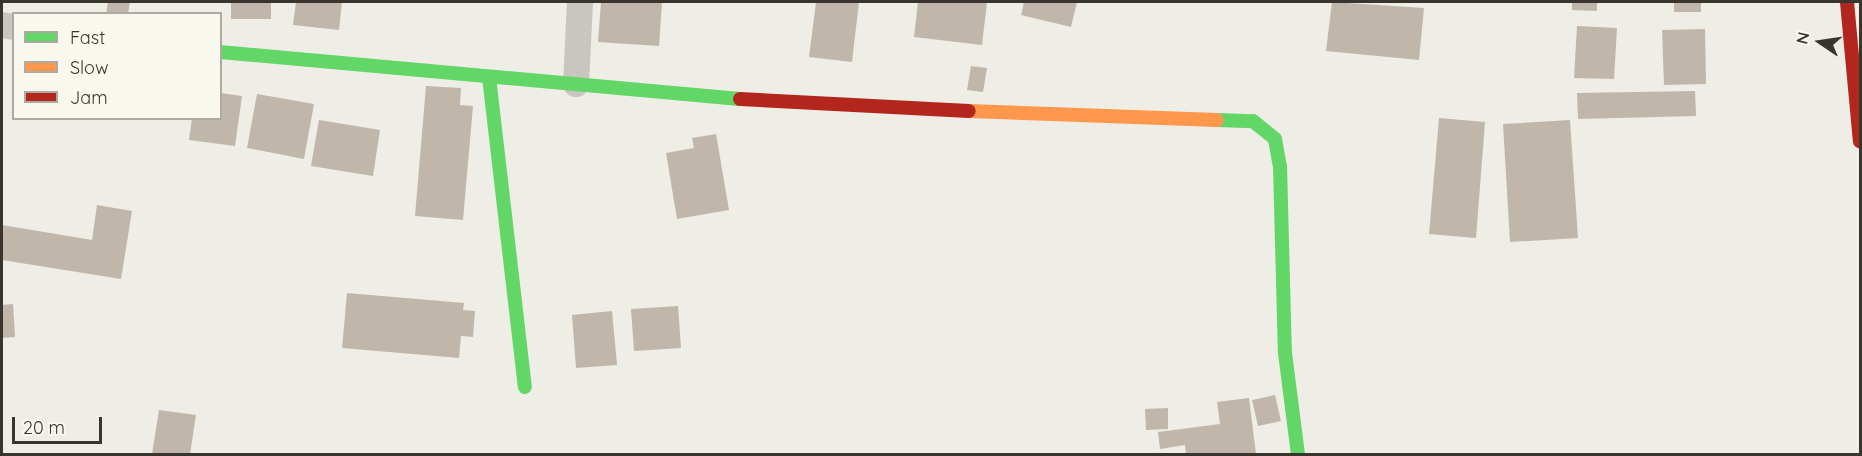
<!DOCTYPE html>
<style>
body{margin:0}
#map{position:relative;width:1862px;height:456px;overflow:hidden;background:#eeede6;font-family:Quicksand,sans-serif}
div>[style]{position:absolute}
.building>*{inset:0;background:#c0b7aa}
.street>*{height:26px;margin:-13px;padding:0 13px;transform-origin:13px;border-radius:13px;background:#c8c6bf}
.fast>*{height:14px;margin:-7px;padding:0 7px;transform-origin:7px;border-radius:7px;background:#63d668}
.slow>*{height:14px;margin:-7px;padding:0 7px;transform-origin:7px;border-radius:7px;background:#ff974d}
.jam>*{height:14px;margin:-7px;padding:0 7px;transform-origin:7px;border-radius:7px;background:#b3261e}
span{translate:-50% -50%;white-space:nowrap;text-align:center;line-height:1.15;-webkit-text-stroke:4.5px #f9f8ef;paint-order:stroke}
.frame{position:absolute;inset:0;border:3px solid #39342d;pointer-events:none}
.legend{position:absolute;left:12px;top:12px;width:210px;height:108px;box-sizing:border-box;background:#f9f8ef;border:2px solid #acaaa1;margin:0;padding:8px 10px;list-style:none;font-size:18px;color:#39342d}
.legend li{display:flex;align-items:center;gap:12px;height:30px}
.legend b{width:30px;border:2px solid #acaaa1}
.north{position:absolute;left:1790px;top:12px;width:60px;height:60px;-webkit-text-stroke:4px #f9f8ef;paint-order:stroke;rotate:283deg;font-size:16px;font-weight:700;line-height:24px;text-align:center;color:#39342d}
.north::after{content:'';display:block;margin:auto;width:21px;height:27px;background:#39342d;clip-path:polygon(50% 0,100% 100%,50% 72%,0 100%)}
.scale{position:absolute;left:12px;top:417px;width:90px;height:27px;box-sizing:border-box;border:3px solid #39342d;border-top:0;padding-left:8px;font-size:18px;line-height:21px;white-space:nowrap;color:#39342d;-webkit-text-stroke:4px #f9f8ef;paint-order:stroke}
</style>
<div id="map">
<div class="building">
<i style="clip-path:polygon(108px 2px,130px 2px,128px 14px,106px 14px)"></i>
<i style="clip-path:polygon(231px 2px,271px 2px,271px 19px,231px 19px)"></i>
<i style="clip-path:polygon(296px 2px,342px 2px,339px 30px,293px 25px)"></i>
<i style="clip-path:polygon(601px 2px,662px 2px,659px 46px,598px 42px)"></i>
<i style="clip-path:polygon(816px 2px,859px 2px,852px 62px,809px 57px)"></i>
<i style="clip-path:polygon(918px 2px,987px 2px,982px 45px,914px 37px)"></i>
<i style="clip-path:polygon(1024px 2px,1077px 2px,1071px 27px,1021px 15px)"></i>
<i style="clip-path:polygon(1332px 2px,1424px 8px,1419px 60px,1326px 51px)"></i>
<i style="clip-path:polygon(1572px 2px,1597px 2px,1597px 11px,1572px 10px)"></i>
<i style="clip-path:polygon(1674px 2px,1701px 2px,1701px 12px,1674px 12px)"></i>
<i style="clip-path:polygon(1577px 26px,1617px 28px,1614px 79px,1574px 78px)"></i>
<i style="clip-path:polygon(1705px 29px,1706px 84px,1664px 85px,1662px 30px)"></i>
<i style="clip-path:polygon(971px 66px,987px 68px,983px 92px,967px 90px)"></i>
<i style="clip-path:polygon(426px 86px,461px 88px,460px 105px,473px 106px,463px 220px,415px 216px)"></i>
<i style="clip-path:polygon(1695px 91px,1696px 116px,1578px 119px,1577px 93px)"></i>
<i style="clip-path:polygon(220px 93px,242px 96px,235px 146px,189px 140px,192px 118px,220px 118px)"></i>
<i style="clip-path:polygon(257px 94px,314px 104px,304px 159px,247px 148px)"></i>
<i style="clip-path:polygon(1439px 118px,1485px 122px,1476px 238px,1429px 234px)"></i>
<i style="clip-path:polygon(319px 120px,380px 130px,373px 176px,311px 166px)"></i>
<i style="clip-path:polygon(1570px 120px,1578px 238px,1510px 242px,1503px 124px)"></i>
<i style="clip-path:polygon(716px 134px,729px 210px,677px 219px,666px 153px,694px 148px,692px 138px)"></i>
<i style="clip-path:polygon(97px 205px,132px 211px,121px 279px,2px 260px,2px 225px,92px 240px)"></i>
<i style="clip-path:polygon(347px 293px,464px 303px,463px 310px,475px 311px,473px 337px,461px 336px,459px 358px,342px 348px)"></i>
<i style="clip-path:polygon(13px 304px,15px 337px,2px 338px,2px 305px)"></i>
<i style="clip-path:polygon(678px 306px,681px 348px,634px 351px,631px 309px)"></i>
<i style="clip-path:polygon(612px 311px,617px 365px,576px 368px,572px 315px)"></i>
<i style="clip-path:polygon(1275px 395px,1281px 421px,1258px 426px,1252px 400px)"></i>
<i style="clip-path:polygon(1249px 398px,1256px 454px,1186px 454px,1185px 445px,1160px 449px,1158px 432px,1220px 424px,1217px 402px)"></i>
<i style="clip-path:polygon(1168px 408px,1168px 429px,1146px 430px,1145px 409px)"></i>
<i style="clip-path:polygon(159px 410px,196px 415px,190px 454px,152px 454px)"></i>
</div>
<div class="street">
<i style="left:2px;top:25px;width:12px;rotate:9deg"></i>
<i style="left:576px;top:84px;width:82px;rotate:-87.2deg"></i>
</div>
<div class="fast">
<i style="left:220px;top:52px;width:522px;rotate:5.16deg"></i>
<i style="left:489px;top:77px;width:312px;rotate:83.4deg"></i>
<i style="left:1217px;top:120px;width:36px;rotate:2deg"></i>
<i style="left:1253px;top:121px;width:28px;rotate:39deg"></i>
<i style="left:1275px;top:139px;width:27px;rotate:80deg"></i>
<i style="left:1280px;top:166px;width:187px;rotate:88.5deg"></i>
<i style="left:1285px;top:353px;width:102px;rotate:82.7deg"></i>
</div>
<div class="slow">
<i style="left:969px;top:111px;width:248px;rotate:2.1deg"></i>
</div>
<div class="jam">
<i style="left:1847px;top:2px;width:140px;rotate:84.7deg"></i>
<i style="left:740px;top:99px;width:229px;rotate:3deg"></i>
</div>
<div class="frame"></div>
<ul class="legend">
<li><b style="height:8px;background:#63d668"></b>Fast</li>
<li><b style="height:8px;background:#ff974d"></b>Slow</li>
<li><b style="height:8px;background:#b3261e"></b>Jam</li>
</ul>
<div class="north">N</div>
<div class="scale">20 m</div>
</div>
